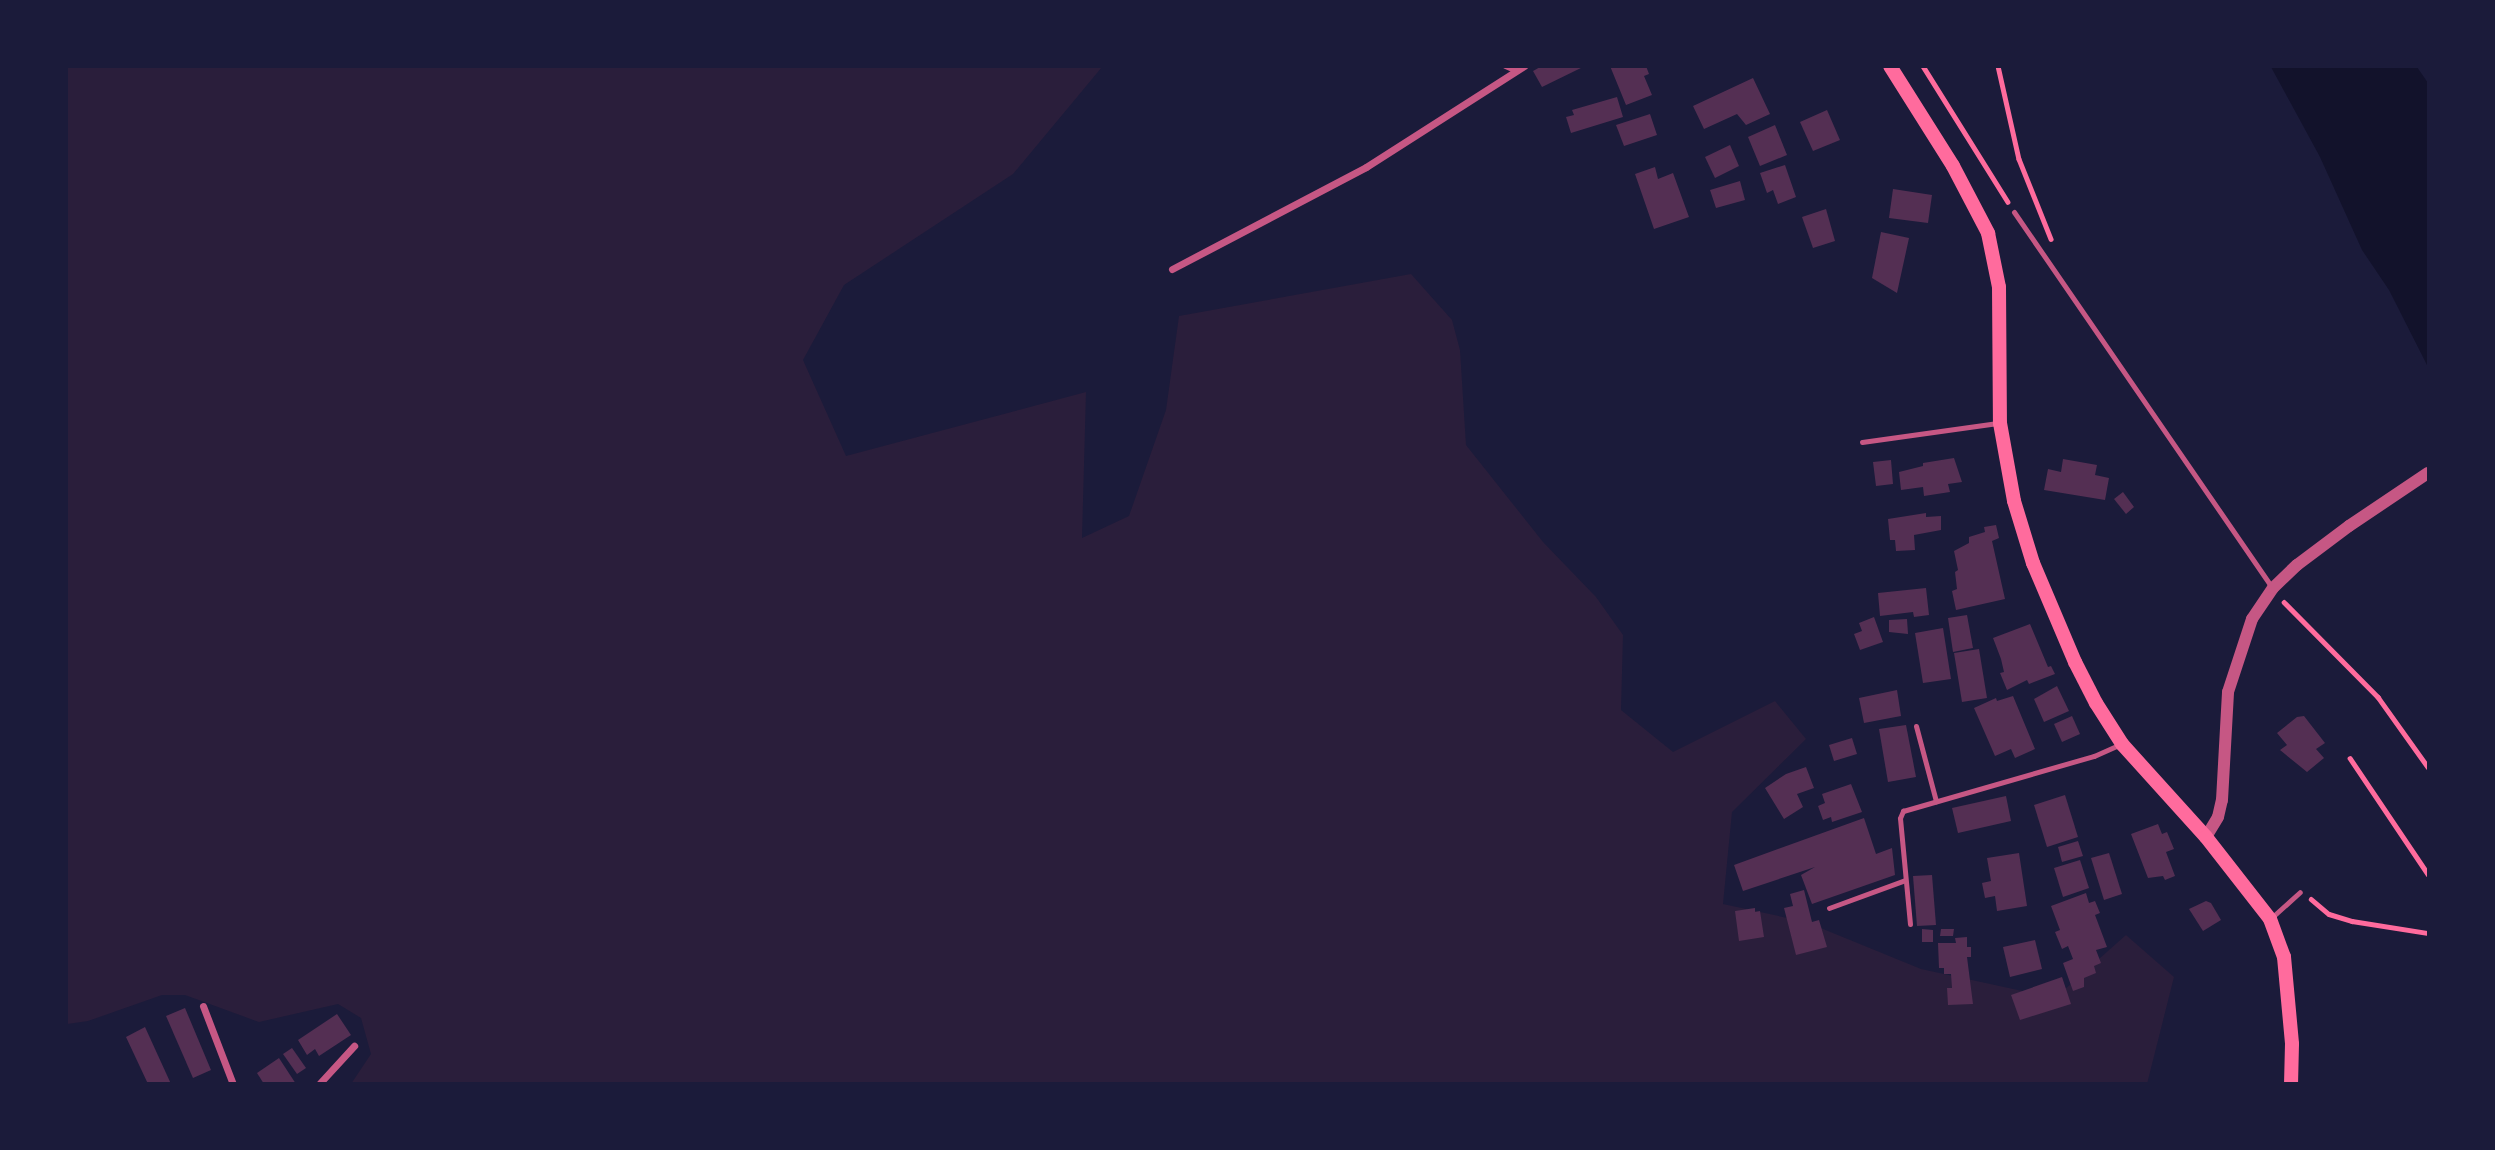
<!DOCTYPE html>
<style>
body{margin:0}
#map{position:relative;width:2495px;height:1150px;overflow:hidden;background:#1b1b3a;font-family:"Noto Sans",sans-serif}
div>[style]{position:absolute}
.green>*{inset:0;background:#2a1e3b}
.water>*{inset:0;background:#12122b}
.building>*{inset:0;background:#542f53}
.path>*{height:4.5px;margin:-2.25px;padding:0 2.25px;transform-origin:2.25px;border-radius:2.25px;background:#ff6b9d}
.service>*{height:5px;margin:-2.5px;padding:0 2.5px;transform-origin:2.5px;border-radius:2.5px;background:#c65784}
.minor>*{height:7px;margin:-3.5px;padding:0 3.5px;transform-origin:3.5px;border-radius:3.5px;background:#c65784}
.tertiary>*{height:12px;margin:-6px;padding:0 6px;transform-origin:6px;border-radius:6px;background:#c65784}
.secondary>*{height:14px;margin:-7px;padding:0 7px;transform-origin:7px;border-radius:7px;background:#ff6b9d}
span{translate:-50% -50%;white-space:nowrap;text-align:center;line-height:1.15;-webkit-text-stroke:7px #1b1b3a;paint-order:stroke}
.frame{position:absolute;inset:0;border:68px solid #1b1b3a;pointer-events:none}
</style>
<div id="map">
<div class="green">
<i style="clip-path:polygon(67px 66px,1102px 67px,1013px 174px,844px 285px,803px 360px,846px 456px,1086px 392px,1082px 538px,1129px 516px,1166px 410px,1179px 316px,1411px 274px,1452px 320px,1460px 350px,1466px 445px,1543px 542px,1596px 597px,1623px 635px,1621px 710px,1673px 752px,1775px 701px,1806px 739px,1732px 812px,1723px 904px,1806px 922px,1921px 969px,2055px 998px,2126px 935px,2174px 977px,2147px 1084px,351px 1084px,371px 1054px,361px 1018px,338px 1004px,259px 1022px,185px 995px,162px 995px,88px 1021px,67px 1024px)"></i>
</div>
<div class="water">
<i style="clip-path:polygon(2271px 67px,2417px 67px,2428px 83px,2428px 367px,2389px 290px,2362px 250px,2320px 157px)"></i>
</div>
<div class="building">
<i style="clip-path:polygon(1542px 66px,1585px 66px,1542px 87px,1533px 71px)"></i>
<i style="clip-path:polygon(1610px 66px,1646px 66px,1649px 74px,1644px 76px,1652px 95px,1626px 105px)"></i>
<i style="clip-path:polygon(1753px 78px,1770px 114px,1746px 125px,1737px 114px,1704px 129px,1693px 106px)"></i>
<i style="clip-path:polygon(1617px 97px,1623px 117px,1571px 133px,1566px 117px,1574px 115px,1572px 110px)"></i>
<i style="clip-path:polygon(1827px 110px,1840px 140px,1813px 151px,1800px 122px)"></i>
<i style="clip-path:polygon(1650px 114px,1657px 135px,1624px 146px,1616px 125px)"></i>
<i style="clip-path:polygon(1775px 125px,1787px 155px,1760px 166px,1748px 137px)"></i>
<i style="clip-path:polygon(1730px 145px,1739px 166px,1715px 178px,1705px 157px)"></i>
<i style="clip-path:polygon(1785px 165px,1796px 197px,1778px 204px,1773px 190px,1767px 193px,1760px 173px)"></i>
<i style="clip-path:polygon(1655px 167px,1658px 179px,1673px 173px,1689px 217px,1654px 229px,1635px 174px)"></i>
<i style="clip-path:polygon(1740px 181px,1745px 200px,1716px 208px,1710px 190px)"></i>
<i style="clip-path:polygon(1893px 189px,1932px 195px,1928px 223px,1889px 218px)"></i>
<i style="clip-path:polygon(1826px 209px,1835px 241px,1813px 248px,1802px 217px)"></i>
<i style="clip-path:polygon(1881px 232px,1909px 238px,1897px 293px,1872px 278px)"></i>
<i style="clip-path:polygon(1954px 458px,1962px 482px,1948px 484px,1950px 492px,1924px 496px,1923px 487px,1901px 490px,1899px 472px,1923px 466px,1923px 463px)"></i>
<i style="clip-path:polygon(2063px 459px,2097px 465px,2095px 475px,2109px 478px,2105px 500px,2044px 490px,2048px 469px,2061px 472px)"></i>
<i style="clip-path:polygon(1891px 460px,1893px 484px,1876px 486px,1873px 462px)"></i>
<i style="clip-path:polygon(2123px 492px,2134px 507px,2126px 514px,2114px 499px)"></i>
<i style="clip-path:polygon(1926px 513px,1926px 517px,1941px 516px,1941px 530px,1914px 535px,1915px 550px,1896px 551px,1895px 540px,1890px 540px,1888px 519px)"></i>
<i style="clip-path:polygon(1996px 525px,1999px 538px,1992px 541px,2005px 599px,1956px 610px,1952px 591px,1957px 589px,1955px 572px,1958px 570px,1954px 551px,1969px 543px,1969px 537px,1985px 532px,1984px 527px)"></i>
<i style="clip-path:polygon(1926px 588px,1929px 615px,1914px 617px,1913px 612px,1880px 616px,1878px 593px)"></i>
<i style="clip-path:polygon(1967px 615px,1973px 648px,1953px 652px,1948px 618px)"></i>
<i style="clip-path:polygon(1874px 617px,1883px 642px,1860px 650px,1854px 634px,1862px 631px,1859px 623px)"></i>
<i style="clip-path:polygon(1907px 619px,1908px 634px,1889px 632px,1889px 620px)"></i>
<i style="clip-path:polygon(2030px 624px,2048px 667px,2051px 666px,2055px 674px,2029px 684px,2027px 680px,2007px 690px,2000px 673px,2004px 672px,2001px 659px,1993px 638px)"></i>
<i style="clip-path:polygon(1943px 628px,1951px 679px,1923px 683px,1915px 633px)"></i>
<i style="clip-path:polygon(1979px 649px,1987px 698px,1962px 702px,1954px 653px)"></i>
<i style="clip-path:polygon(2057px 686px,2069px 711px,2044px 722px,2034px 699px)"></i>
<i style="clip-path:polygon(1897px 690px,1901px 716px,1864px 723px,1859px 698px)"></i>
<i style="clip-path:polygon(2013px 696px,2035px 749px,2015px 758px,2011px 749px,1995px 756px,1974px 708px,1996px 698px,1997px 701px)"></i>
<i style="clip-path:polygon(2072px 716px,2080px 734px,2062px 742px,2054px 724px)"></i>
<i style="clip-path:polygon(2304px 716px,2325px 743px,2316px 749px,2324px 758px,2307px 772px,2280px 750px,2287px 745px,2277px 733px,2297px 717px)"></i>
<i style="clip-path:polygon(1906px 725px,1916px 777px,1888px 782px,1879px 729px)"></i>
<i style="clip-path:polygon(1852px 738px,1857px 754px,1834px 761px,1829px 745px)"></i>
<i style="clip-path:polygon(1806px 767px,1814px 788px,1797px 794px,1803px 807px,1784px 819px,1765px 788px,1786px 774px)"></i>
<i style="clip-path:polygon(1851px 784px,1862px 812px,1832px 822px,1831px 817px,1823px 820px,1818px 806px,1825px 803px,1822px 794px)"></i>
<i style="clip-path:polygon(2065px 795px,2078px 837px,2047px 847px,2034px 805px)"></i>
<i style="clip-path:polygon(2006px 796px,2011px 821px,1958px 833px,1952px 808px)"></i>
<i style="clip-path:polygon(1864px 818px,1876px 854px,1892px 848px,1895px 875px,1812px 904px,1801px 875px,1815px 867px,1743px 891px,1734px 865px)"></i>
<i style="clip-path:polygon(2158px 824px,2162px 834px,2167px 832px,2174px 849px,2166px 852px,2175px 876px,2165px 880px,2163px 876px,2148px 878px,2131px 834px)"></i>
<i style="clip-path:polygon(2078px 841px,2083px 856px,2062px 862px,2058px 847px)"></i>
<i style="clip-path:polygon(2019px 853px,2027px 906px,1997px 911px,1995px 896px,1985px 898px,1982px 883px,1991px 881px,1987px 858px)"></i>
<i style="clip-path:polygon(2109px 853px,2122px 894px,2104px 900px,2091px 858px)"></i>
<i style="clip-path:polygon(2080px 860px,2089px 888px,2063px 897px,2054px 868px)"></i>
<i style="clip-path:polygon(1932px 875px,1936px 925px,1917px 926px,1913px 876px)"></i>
<i style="clip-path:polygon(1804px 890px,1812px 922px,1819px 920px,1827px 947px,1796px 955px,1784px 908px,1793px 906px,1790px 894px)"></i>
<i style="clip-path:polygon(2086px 893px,2089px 903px,2095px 901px,2100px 913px,2095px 915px,2107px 947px,2096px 950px,2101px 963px,2094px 966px,2096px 973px,2084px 978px,2084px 987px,2073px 991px,2063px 963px,2073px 959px,2068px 946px,2062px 949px,2055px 932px,2060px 930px,2051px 906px)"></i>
<i style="clip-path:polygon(2206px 901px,2211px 903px,2221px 920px,2203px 931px,2189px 909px)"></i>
<i style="clip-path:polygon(1755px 908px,1755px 912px,1760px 911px,1764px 937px,1739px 941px,1735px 911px)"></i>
<i style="clip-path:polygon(1922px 929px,1933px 930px,1933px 942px,1922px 942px)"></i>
<i style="clip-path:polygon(1941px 929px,1954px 929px,1953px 936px,1940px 936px)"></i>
<i style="clip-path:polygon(1967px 937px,1967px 947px,1971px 947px,1971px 957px,1967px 957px,1973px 1004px,1948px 1005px,1947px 988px,1952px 988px,1951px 974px,1944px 974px,1944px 968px,1939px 968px,1938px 943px,1956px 943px,1955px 938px)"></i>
<i style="clip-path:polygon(2035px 940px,2042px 969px,2010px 977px,2003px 947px)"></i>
<i style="clip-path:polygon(2062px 977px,2071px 1004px,2020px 1020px,2011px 995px)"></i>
<i style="clip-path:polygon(185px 1008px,211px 1070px,193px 1078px,166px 1016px)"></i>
<i style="clip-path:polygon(337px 1014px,351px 1035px,319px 1056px,315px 1049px,307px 1055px,298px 1040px)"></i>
<i style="clip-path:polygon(145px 1027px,171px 1084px,148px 1084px,126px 1037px)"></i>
<i style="clip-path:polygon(292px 1048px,306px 1068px,297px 1074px,283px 1054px)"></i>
<i style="clip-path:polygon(279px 1058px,296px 1084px,264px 1084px,257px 1073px)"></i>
</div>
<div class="path">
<i style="left:1923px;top:66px;width:160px;rotate:58deg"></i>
<i style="left:1998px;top:66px;width:95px;rotate:77.3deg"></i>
<i style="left:2019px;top:159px;width:86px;rotate:68.2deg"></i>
<i style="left:2284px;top:602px;width:134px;rotate:45.3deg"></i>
<i style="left:2378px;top:697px;width:86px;rotate:54.5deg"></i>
<i style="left:2350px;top:758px;width:140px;rotate:56.1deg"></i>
<i style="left:2311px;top:899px;width:23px;rotate:40deg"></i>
<i style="left:2329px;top:914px;width:24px;rotate:17deg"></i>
<i style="left:2352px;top:921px;width:77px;rotate:9deg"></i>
</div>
<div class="service">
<i style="left:1505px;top:66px;width:13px;rotate:23deg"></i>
<i style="left:2014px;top:212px;width:455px;rotate:55.5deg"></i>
<i style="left:1862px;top:442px;width:137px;rotate:-8deg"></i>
<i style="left:1916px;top:726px;width:78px;rotate:75.1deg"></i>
<i style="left:1829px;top:908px;width:81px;rotate:-20.2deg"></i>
<i style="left:2270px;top:919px;width:40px;rotate:-42deg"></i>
<i style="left:1910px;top:924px;width:106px;rotate:-95.4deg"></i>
<i style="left:1900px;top:818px;width:8px;rotate:-67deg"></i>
<i style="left:1903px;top:811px;width:199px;rotate:-16.1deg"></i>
<i style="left:2094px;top:756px;width:27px;rotate:-24deg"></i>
</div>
<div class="minor">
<i style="left:1172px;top:269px;width:219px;rotate:-27.7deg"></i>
<i style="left:1366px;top:167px;width:188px;rotate:-32.6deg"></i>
<i style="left:203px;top:1006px;width:84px;rotate:69deg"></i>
<i style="left:319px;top:1084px;width:52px;rotate:-47.4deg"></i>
</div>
<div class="tertiary">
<i style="left:2206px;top:837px;width:23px;rotate:-59deg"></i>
<i style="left:2218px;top:817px;width:17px;rotate:-77deg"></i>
<i style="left:2222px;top:800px;width:108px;rotate:-86.8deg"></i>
<i style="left:2228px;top:692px;width:77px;rotate:-71.8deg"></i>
<i style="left:2252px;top:619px;width:37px;rotate:-56deg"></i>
<i style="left:2273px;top:588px;width:33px;rotate:-44deg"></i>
<i style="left:2297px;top:565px;width:65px;rotate:-36.9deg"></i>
<i style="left:2349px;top:526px;width:95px;rotate:-33.9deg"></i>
</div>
<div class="secondary">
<i style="left:1890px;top:66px;width:118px;rotate:57.8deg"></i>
<i style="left:1953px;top:166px;width:76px;rotate:62.4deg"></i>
<i style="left:1988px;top:233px;width:55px;rotate:78.5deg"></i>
<i style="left:1999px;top:287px;width:136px;rotate:89.6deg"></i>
<i style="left:2000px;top:423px;width:79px;rotate:79.8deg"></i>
<i style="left:2014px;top:501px;width:65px;rotate:73deg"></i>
<i style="left:2033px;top:563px;width:108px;rotate:67deg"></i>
<i style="left:2075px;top:662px;width:46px;rotate:62.9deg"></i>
<i style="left:2096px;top:703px;width:49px;rotate:57.6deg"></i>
<i style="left:2122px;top:744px;width:125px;rotate:47.9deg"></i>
<i style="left:2206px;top:837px;width:104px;rotate:52deg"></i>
<i style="left:2270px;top:919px;width:40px;rotate:69.8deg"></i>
<i style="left:2284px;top:957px;width:87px;rotate:84.7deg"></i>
<i style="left:2292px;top:1044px;width:40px;rotate:91.4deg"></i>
</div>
<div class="frame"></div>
</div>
